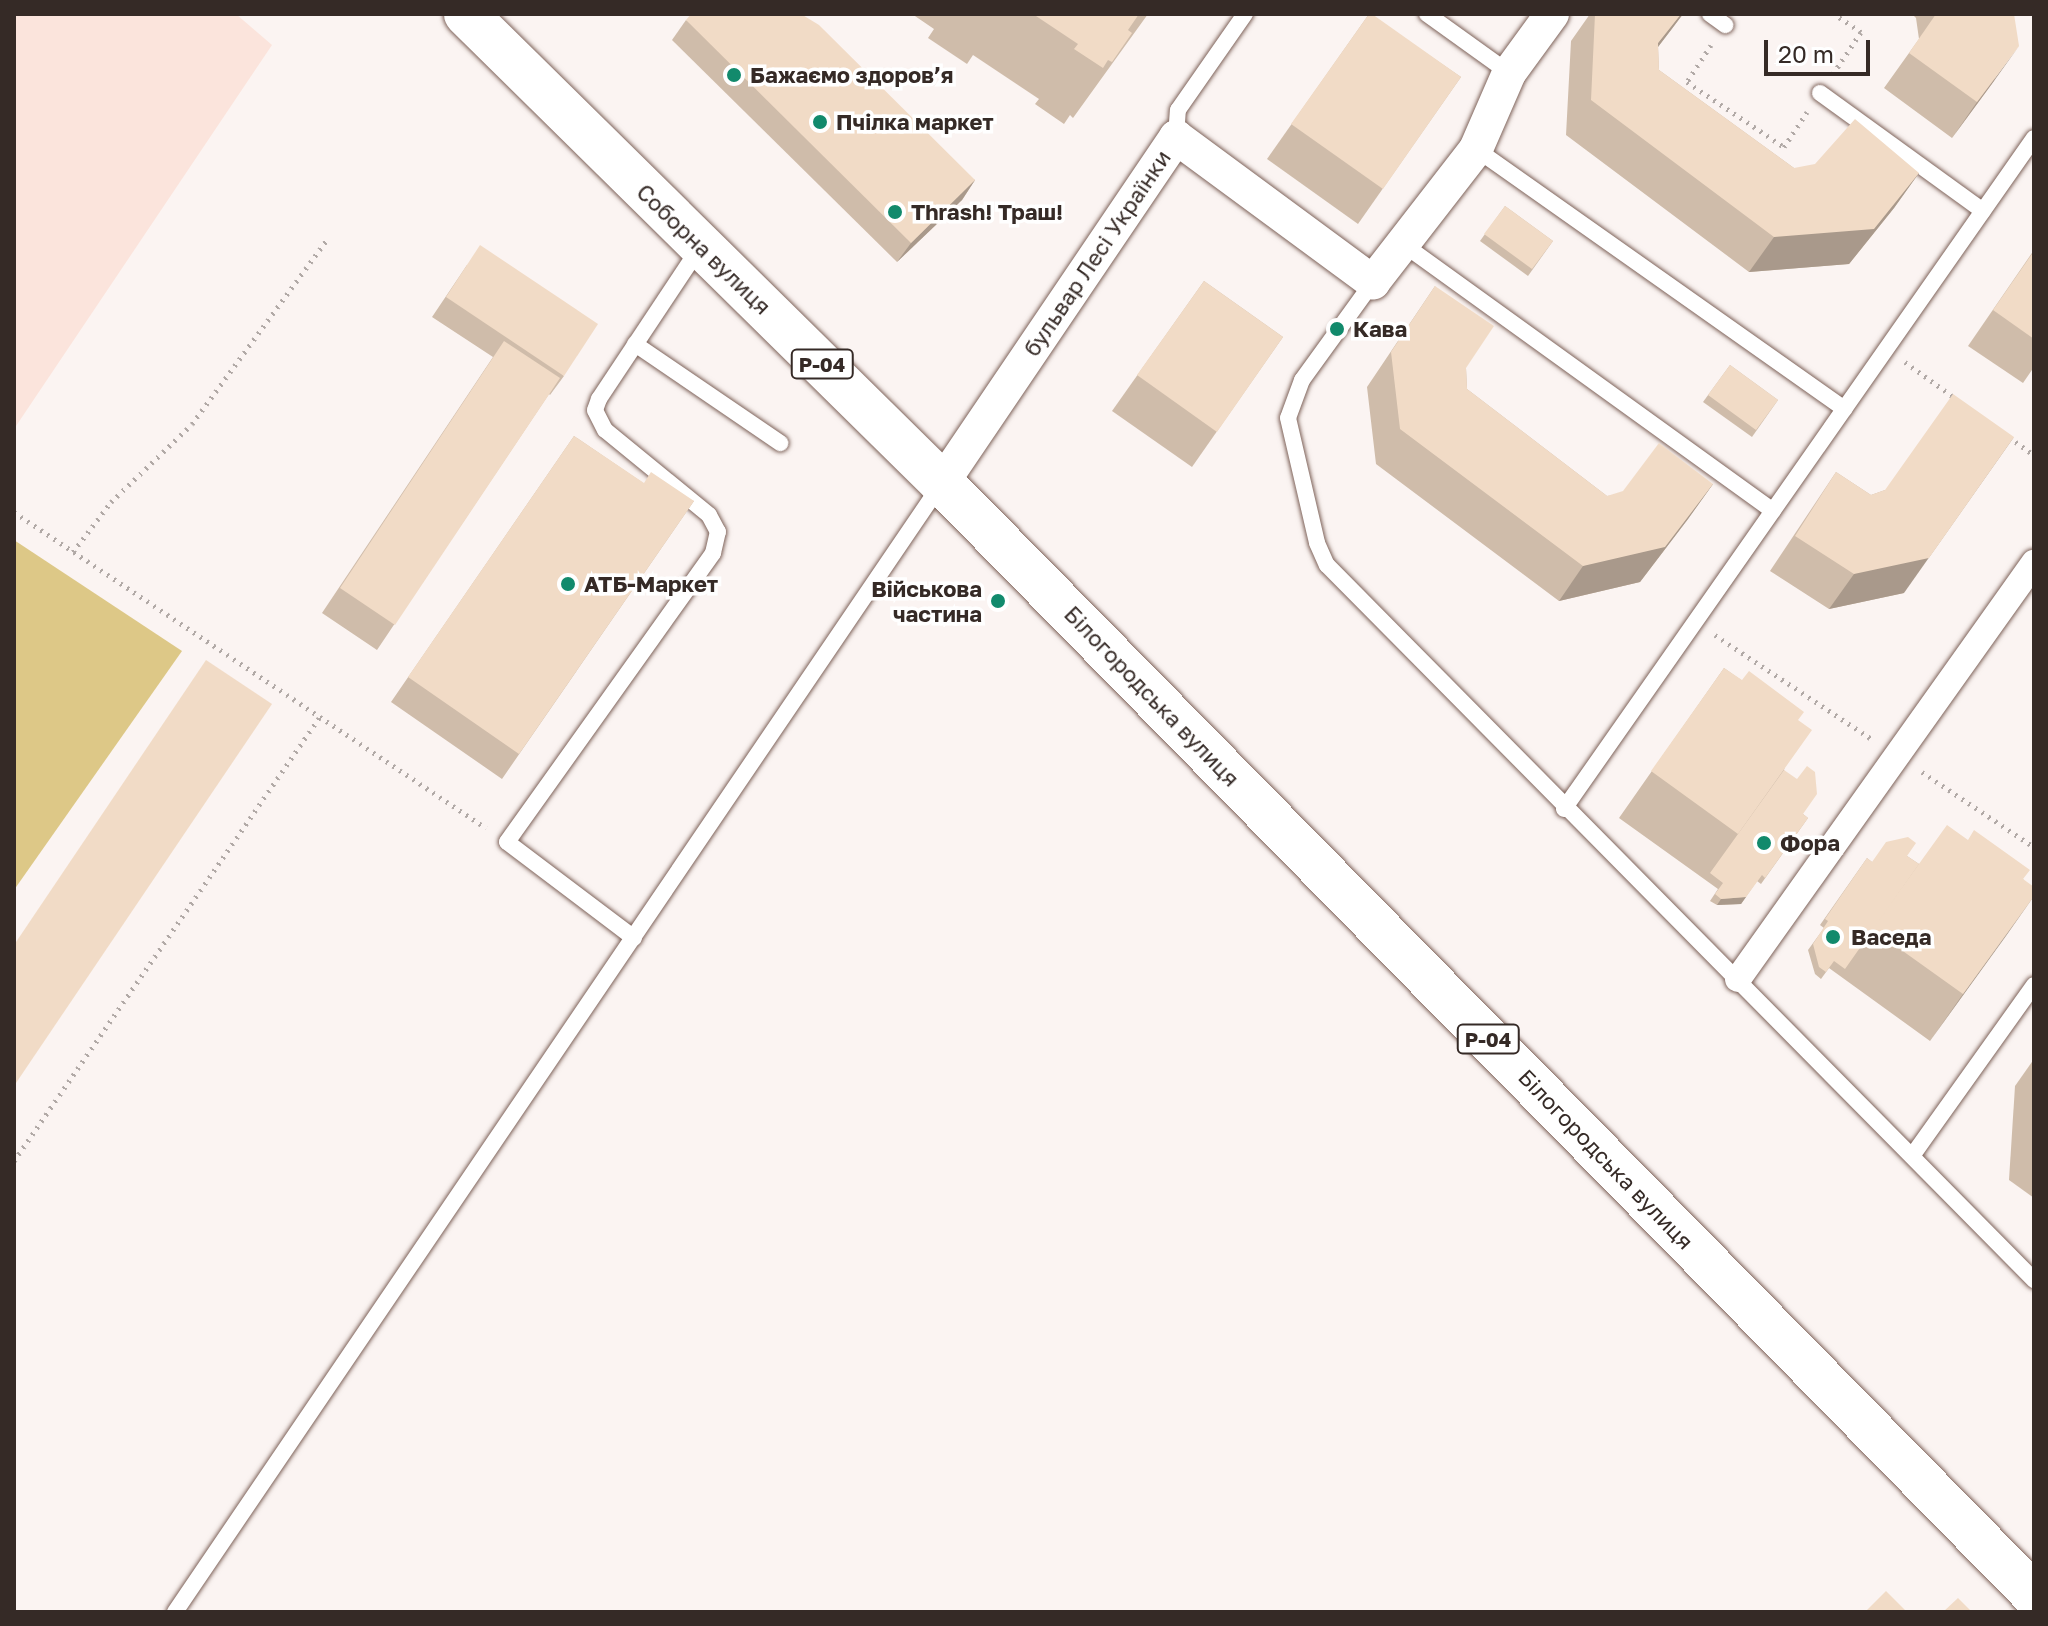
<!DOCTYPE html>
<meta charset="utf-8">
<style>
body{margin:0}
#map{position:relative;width:2048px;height:1626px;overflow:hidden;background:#fbf4f2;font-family:"Golos Text",sans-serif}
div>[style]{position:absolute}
.built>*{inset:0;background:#fbe4dc}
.green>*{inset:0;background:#ddc887}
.path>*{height:5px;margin-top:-2.5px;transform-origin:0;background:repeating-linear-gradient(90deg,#b1a9a6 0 2px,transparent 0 8px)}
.roads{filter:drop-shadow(0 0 2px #7e635a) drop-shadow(0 0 2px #7e635a)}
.service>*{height:16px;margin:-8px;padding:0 8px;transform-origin:8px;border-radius:8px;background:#fff}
.pedestrian>*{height:26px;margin:-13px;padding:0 13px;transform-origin:13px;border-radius:13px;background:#fff}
.minor>*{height:34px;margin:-17px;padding:0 17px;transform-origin:17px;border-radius:17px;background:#fff}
.primary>*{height:44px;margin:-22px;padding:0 22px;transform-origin:22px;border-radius:22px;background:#fff}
.wall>*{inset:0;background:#cfbcaa}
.shaded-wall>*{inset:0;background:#a9998b}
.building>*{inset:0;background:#f1dbc6}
.dots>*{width:22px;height:22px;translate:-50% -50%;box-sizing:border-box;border:4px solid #fff;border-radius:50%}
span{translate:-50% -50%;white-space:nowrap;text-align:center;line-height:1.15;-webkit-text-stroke:7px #fff;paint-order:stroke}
.shield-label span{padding:2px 6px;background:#fff;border:2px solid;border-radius:6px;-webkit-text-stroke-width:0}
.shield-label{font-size:20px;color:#352a26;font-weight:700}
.poi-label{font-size:22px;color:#352a26;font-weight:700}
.left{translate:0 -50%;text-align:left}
.right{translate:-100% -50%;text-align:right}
.street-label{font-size:22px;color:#352a26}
.frame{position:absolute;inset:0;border:16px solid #352a26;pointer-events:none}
.scale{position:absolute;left:1764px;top:40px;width:106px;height:36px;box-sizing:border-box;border:4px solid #352a26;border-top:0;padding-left:10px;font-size:24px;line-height:28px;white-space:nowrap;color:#352a26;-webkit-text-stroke:6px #fff;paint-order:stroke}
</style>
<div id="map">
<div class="built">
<i style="clip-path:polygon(14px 14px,236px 14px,272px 45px,14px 429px)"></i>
</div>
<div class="green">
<i style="clip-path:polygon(14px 540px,182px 651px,14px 890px)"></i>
</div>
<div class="path">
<i style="left:1711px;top:45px;width:44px;rotate:123deg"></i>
<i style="left:1687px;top:82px;width:117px;rotate:33.8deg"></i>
<i style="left:1784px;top:147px;width:42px;rotate:-56.7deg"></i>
<i style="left:1833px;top:74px;width:50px;rotate:-56.3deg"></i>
<i style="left:1861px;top:32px;width:32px;rotate:-146deg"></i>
<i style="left:1905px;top:362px;width:62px;rotate:35.8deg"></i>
<i style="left:2009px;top:437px;width:31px;rotate:36deg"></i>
<i style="left:14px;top:512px;width:568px;rotate:33.8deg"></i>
<i style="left:73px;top:552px;width:63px;rotate:-52.8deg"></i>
<i style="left:111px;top:502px;width:112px;rotate:-43.9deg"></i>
<i style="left:192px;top:424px;width:230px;rotate:-53.8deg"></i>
<i style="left:1715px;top:635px;width:190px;rotate:33.6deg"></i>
<i style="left:1922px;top:772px;width:135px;rotate:33.8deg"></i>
<i style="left:14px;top:1161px;width:538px;rotate:-55.45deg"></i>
</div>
<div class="roads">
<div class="service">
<i style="left:1427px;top:14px;width:101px;rotate:35.7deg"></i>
<i style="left:1710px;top:14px;width:19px;rotate:36deg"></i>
<i style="left:1820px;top:93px;width:201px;rotate:35.9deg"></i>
<i style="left:1176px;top:137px;width:27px;rotate:-86deg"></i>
<i style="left:1178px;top:110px;width:117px;rotate:-55.1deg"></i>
<i style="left:1476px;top:149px;width:451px;rotate:35.2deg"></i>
<i style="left:1403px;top:244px;width:456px;rotate:35.8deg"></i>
<i style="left:1373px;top:282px;width:121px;rotate:125.9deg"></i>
<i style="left:1302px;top:380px;width:40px;rotate:110.2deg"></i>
<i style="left:1288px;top:418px;width:128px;rotate:76.9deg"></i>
<i style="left:1317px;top:543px;width:24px;rotate:66deg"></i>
<i style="left:1327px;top:565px;width:1006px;rotate:45.32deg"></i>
<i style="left:635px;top:344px;width:176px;rotate:34.3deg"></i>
<i style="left:1564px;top:809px;width:819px;rotate:-54.99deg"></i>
<i style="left:634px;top:938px;width:159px;rotate:-142.9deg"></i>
<i style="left:507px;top:842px;width:355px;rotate:-54.5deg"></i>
<i style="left:713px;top:553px;width:22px;rotate:-77deg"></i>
<i style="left:718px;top:532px;width:19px;rotate:-118deg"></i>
<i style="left:709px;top:515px;width:134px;rotate:-140.7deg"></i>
<i style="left:605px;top:430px;width:22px;rotate:-117deg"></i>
<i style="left:595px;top:410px;width:12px;rotate:-70deg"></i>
<i style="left:599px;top:399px;width:182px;rotate:-56.4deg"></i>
<i style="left:1912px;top:1156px;width:210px;rotate:-54.5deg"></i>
<i style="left:175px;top:1612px;width:1364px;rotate:-55.82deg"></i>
</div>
<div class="pedestrian">
<i style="left:1738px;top:979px;width:511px;rotate:-54.57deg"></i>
</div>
<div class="minor">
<i style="left:942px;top:483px;width:418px;rotate:-55.9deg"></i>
<i style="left:1176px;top:137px;width:245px;rotate:36.4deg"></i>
<i style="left:1373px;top:282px;width:168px;rotate:-52.2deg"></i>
<i style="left:1476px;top:149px;width:83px;rotate:-66.5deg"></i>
<i style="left:1509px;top:73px;width:73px;rotate:-53.9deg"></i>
</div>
<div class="primary">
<i style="left:466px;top:14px;width:668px;rotate:44.58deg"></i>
<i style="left:942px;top:483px;width:1559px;rotate:45.52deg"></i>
</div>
</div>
<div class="wall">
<i style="clip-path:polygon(912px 14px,1148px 14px,1073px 118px,1070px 115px,1064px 124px,1035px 104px,1039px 99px,973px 55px,967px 64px,928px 38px,934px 29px)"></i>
<i style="clip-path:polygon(1369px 14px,1461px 77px,1358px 224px,1267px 159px)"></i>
<i style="clip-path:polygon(1590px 14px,1683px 14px,1658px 47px,1659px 70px,1794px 168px,1919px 173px,1894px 208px,1849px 264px,1749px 272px,1566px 135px,1571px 41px)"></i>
<i style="clip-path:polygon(1912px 14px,2014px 14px,1994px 81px,1952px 138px,1884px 88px,1919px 39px,1916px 18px)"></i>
<i style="clip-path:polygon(686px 20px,975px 180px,962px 200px,897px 262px,672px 40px)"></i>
<i style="clip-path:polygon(1505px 206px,1553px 241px,1528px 276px,1480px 241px)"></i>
<i style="clip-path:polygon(2034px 250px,2034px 367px,2023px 383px,1968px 346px)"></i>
<i style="clip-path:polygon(467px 265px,564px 376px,550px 395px,549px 394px,377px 650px,322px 613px,493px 357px,432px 317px)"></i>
<i style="clip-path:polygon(1204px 281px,1283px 337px,1192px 467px,1112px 411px)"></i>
<i style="clip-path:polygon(1435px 286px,1466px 368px,1467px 389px,1607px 496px,1713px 484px,1688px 519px,1640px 582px,1559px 601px,1376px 464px,1367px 387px)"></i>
<i style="clip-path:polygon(1730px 365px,1778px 400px,1752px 437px,1703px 402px)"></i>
<i style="clip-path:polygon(574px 436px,643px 483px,694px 501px,502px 779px,391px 702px)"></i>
<i style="clip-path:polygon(1836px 472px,1871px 495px,1885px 490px,1904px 593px,1829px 609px,1770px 571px)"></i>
<i style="clip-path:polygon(1724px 668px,1798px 720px,1784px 770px,1803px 814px,1808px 818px,1761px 884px,1757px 881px,1741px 904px,1717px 905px,1710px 901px,1718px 889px,1619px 818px)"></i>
<i style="clip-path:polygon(1907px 856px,1919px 864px,2023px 879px,2034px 896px,1930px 1041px,1829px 968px,1821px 979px,1815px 974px,1808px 950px,1824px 928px,1820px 925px,1867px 858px,1872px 862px)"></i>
<i style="clip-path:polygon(2034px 1059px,2034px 1198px,2009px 1180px,2015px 1086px)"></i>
</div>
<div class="shaded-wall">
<i style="clip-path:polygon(1681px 14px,1683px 14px,1671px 30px,1634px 78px,1658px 43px)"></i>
<i style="clip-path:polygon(2019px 46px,1994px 81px,1952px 138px,1977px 102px)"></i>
<i style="clip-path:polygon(1919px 173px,1894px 208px,1849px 264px,1749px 272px,1774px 237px)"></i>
<i style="clip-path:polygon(975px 180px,962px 200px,897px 262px,911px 243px)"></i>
<i style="clip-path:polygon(2014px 437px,1904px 593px,1829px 609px,1854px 574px)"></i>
<i style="clip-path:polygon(1713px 484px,1688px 519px,1640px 582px,1559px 601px,1583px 566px)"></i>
<i style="clip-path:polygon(2034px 896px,2006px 936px,1930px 1041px,1963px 994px)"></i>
<i style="clip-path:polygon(1746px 897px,1741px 904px,1717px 905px,1721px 899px)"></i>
</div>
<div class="building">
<i style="clip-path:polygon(691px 14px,801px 14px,819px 25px,975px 180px,911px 243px,686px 20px)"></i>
<i style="clip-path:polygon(1033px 14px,1139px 14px,1128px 30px,1132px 33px,1112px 62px,1108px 60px,1103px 68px,1074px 49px,1078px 44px)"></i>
<i style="clip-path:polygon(1369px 14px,1372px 14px,1461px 77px,1383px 189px,1291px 124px)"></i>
<i style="clip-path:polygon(1595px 14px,1681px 14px,1658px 43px,1659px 70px,1794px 168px,1815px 164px,1855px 119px,1919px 173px,1874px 229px,1774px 237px,1591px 100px)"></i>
<i style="clip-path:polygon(1936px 14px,2014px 14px,2019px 46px,1977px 102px,1909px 53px)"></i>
<i style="clip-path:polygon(1505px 206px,1553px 241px,1532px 269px,1484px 234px)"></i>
<i style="clip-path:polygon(480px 245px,598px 324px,564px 376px,446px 297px)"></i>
<i style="clip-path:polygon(2034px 251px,2034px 339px,1993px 310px)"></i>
<i style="clip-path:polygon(1204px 281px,1283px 337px,1217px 432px,1137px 375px)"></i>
<i style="clip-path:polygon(1435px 286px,1494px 326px,1466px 368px,1467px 389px,1607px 496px,1623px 491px,1659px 443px,1713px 484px,1665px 547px,1583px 566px,1400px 429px,1391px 352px)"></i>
<i style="clip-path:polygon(504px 341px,560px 378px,395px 625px,340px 588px)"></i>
<i style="clip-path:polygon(1730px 365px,1778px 400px,1756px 430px,1708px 395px)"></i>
<i style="clip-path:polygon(1953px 394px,2014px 437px,1929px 558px,1854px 574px,1795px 536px,1836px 472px,1871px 495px,1885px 490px)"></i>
<i style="clip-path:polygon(574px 436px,644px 483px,651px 472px,694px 501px,519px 754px,408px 677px)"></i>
<i style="clip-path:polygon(206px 660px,272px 704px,14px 1086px,14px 945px)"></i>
<i style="clip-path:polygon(1724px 668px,1742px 680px,1749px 671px,1804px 712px,1798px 720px,1812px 730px,1738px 834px,1651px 771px)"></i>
<i style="clip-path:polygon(1807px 766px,1815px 772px,1817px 794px,1803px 814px,1808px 818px,1765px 878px,1762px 875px,1746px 897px,1721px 899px,1715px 894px,1723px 883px,1710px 873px,1784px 770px,1797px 779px)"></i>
<i style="clip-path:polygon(1947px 825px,1968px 840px,1974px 830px,2030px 870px,2023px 879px,2034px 887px,2034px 896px,1963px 994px,1872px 929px)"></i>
<i style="clip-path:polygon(1908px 837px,1916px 843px,1907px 856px,1919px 864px,1845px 969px,1834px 961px,1826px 972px,1819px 967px,1813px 944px,1828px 921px,1825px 919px,1867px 858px,1872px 862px,1886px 842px)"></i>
<i style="clip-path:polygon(1886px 1591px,1907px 1612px,1865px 1612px)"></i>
<i style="clip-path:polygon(1958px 1598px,1972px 1612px,1943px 1612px)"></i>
</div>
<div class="dots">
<i style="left:734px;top:75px;background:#128a6c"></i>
<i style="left:820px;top:122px;background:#128a6c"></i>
<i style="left:895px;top:212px;background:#128a6c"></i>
<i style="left:1337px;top:329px;background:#128a6c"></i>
<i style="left:568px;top:584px;background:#128a6c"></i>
<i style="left:998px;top:601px;background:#128a6c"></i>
<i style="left:1764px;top:843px;background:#128a6c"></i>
<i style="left:1833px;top:937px;background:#128a6c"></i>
</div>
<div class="shield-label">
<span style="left:822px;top:364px">Р-04</span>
<span style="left:1488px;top:1039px">Р-04</span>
</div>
<div class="poi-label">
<span class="left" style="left:750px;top:75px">Бажаємо здоровʼя</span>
<span class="left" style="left:836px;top:122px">Пчілка маркет</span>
<span class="left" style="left:911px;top:212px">Thrash! Траш!</span>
<span class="left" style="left:1353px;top:329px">Кава</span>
<span class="left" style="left:584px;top:584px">АТБ-Маркет</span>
<span class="right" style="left:982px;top:601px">Військова<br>частина</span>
<span class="left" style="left:1780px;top:843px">Фора</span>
<span class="left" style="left:1851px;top:937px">Васеда</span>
</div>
<div class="street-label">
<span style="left:704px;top:249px;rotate:44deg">Соборна вулиця</span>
<span style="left:1097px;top:253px;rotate:-56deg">бульвар Лесі Українки</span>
<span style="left:1152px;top:696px;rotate:46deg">Білогородська вулиця</span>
<span style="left:1606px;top:1159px;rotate:46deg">Білогородська вулиця</span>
</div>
<div class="frame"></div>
<div class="scale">20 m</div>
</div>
